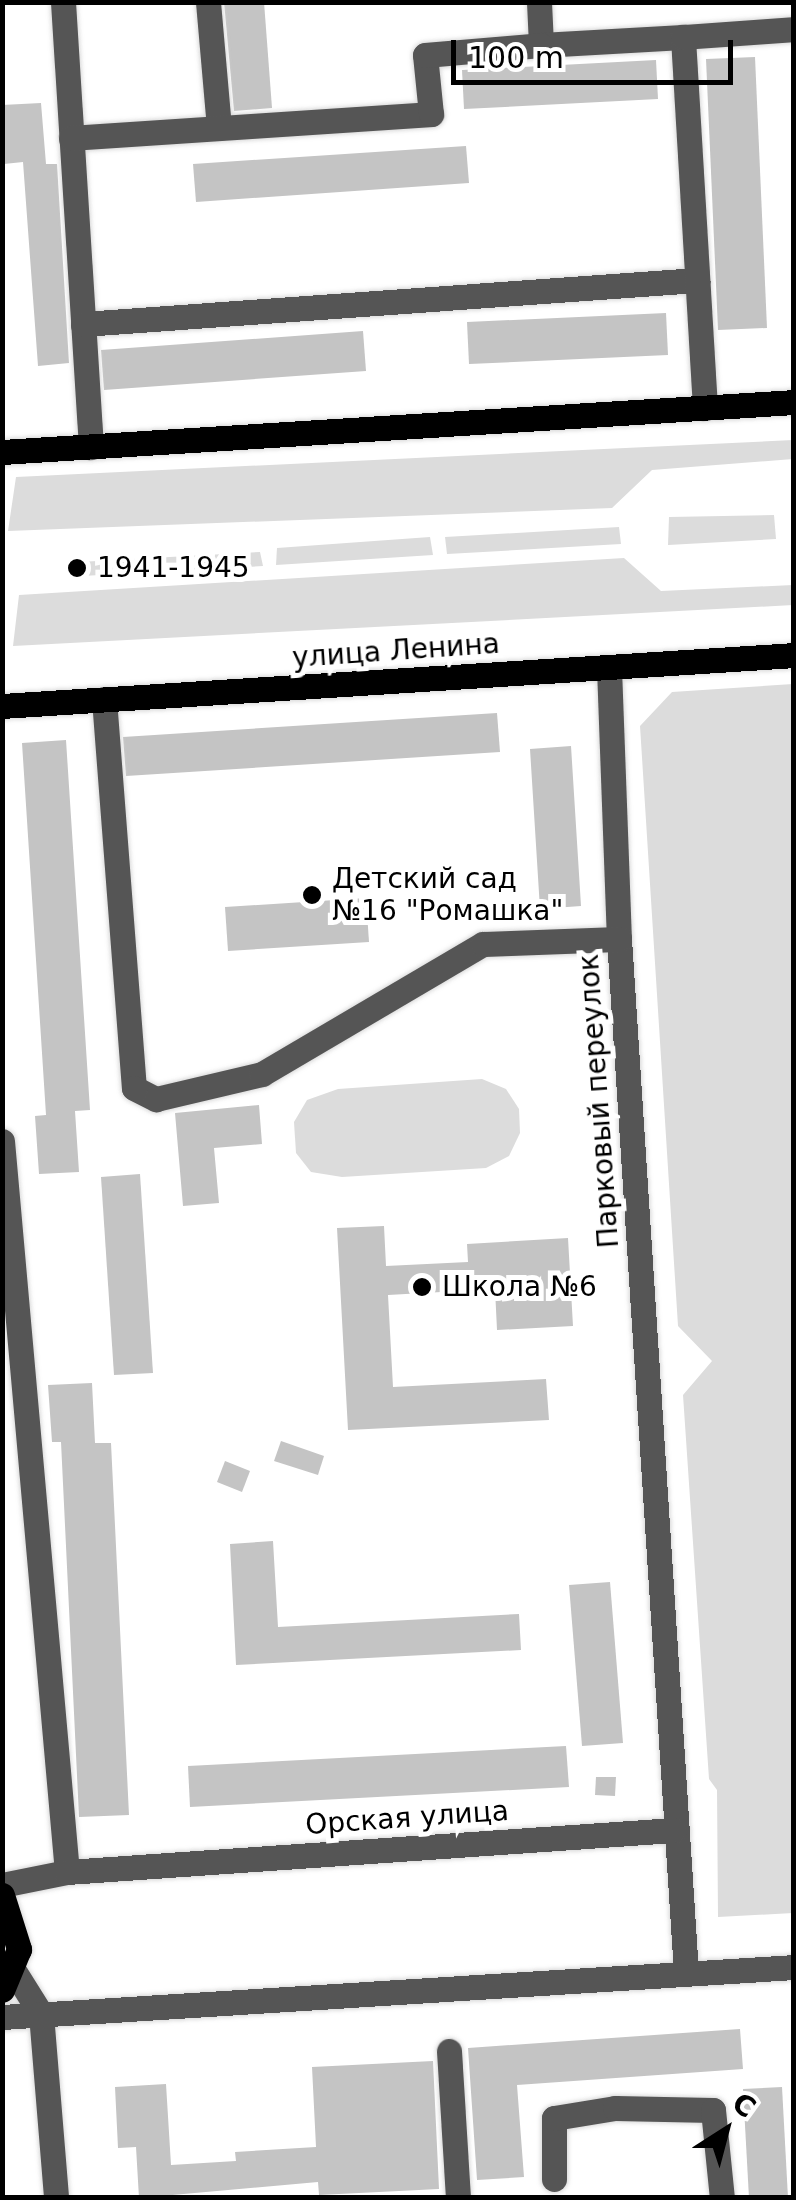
<!DOCTYPE html>
<meta charset="utf-8">
<style>
body{margin:0}
#map{position:relative;width:796px;height:2200px;overflow:hidden;background:#fff;font-family:"DejaVu Sans",sans-serif}
div>[style]{position:absolute}
.green>*{inset:0;background:#dcdcdc}
.building>*{inset:0;background:#c4c4c4}
.roads{filter:drop-shadow(0 0 2px #dbdbdb) drop-shadow(0 0 2px #dbdbdb)}
.minor>*{height:25px;margin:-12.5px;padding:0 12.5px;transform-origin:12.5px;border-radius:12.5px;background:#555}
.major>*{height:25px;margin:-12.5px;padding:0 12.5px;transform-origin:12.5px;border-radius:12.5px;background:#000}
.dots>*{width:28px;height:28px;translate:-50% -50%;box-sizing:border-box;border:5px solid #fff;border-radius:50%}
span{translate:-50% -50%;white-space:nowrap;text-align:center;line-height:1.15;-webkit-text-stroke:10px #fff;paint-order:stroke}
.poi-label{font-size:28px;color:#000}
.left{translate:0 -50%;text-align:left}
.street-label{font-size:28px;color:#000}
.frame{position:absolute;inset:0;border:5px solid #000;pointer-events:none}
.north{position:absolute;left:676px;top:2080px;width:100px;height:100px;-webkit-text-stroke:8px #fff;paint-order:stroke;rotate:36deg;font-size:28px;font-weight:700;line-height:40px;text-align:center;color:#000}
.north::after{content:'';display:block;margin:auto;width:35px;height:45px;background:#000;clip-path:polygon(50% 0,100% 100%,50% 72%,0 100%)}
.scale{position:absolute;left:451px;top:40px;width:282px;height:45px;box-sizing:border-box;border:5px solid #000;border-top:0;padding-left:12px;font-size:30px;line-height:35px;white-space:nowrap;color:#000;-webkit-text-stroke:8px #fff;paint-order:stroke}
</style>
<div id="map">
<div class="green">
<i style="clip-path:polygon(793px 440px,793px 459px,652px 470px,612px 508px,8px 531px,16px 477px)"></i>
<i style="clip-path:polygon(774px 515px,776px 539px,668px 545px,669px 517px)"></i>
<i style="clip-path:polygon(619px 527px,621px 544px,447px 554px,445px 537px)"></i>
<i style="clip-path:polygon(430px 537px,433px 555px,276px 565px,277px 548px)"></i>
<i style="clip-path:polygon(260px 552px,263px 566px,82px 576px,79px 562px)"></i>
<i style="clip-path:polygon(624px 558px,661px 591px,793px 585px,793px 605px,13px 646px,19px 595px)"></i>
<i style="clip-path:polygon(793px 684px,793px 1913px,718px 1917px,717px 1790px,709px 1779px,683px 1395px,712px 1361px,678px 1326px,640px 726px,672px 692px)"></i>
<i style="clip-path:polygon(482px 1079px,506px 1089px,519px 1109px,520px 1133px,509px 1156px,486px 1168px,342px 1177px,311px 1172px,296px 1153px,294px 1122px,307px 1100px,338px 1089px)"></i>
</div>
<div class="building">
<i style="clip-path:polygon(224px 2px,264px 2px,272px 108px,234px 111px)"></i>
<i style="clip-path:polygon(755px 57px,767px 328px,718px 330px,706px 59px)"></i>
<i style="clip-path:polygon(656px 60px,658px 99px,464px 109px,462px 70px)"></i>
<i style="clip-path:polygon(41px 103px,46px 164px,57px 164px,69px 363px,38px 366px,23px 162px,4px 164px,2px 105px)"></i>
<i style="clip-path:polygon(466px 146px,469px 183px,196px 202px,193px 164px)"></i>
<i style="clip-path:polygon(666px 313px,668px 355px,469px 364px,467px 322px)"></i>
<i style="clip-path:polygon(363px 331px,366px 371px,104px 390px,101px 350px)"></i>
<i style="clip-path:polygon(497px 713px,500px 752px,126px 776px,123px 737px)"></i>
<i style="clip-path:polygon(66px 740px,90px 1110px,75px 1111px,79px 1172px,39px 1174px,35px 1116px,46px 1115px,22px 743px)"></i>
<i style="clip-path:polygon(571px 746px,581px 906px,540px 909px,530px 749px)"></i>
<i style="clip-path:polygon(366px 898px,369px 942px,228px 951px,225px 907px)"></i>
<i style="clip-path:polygon(259px 1105px,262px 1144px,214px 1148px,219px 1203px,183px 1206px,175px 1113px)"></i>
<i style="clip-path:polygon(140px 1174px,153px 1373px,114px 1375px,101px 1177px)"></i>
<i style="clip-path:polygon(384px 1226px,386px 1266px,468px 1262px,467px 1244px,568px 1238px,573px 1326px,497px 1330px,495px 1289px,388px 1295px,393px 1387px,546px 1379px,549px 1420px,348px 1430px,337px 1228px)"></i>
<i style="clip-path:polygon(92px 1383px,95px 1443px,111px 1443px,129px 1815px,79px 1817px,61px 1442px,52px 1442px,48px 1385px)"></i>
<i style="clip-path:polygon(281px 1441px,324px 1456px,318px 1475px,274px 1461px)"></i>
<i style="clip-path:polygon(225px 1461px,250px 1471px,242px 1492px,217px 1482px)"></i>
<i style="clip-path:polygon(273px 1541px,278px 1627px,519px 1614px,521px 1650px,236px 1665px,230px 1544px)"></i>
<i style="clip-path:polygon(610px 1582px,623px 1743px,582px 1746px,569px 1585px)"></i>
<i style="clip-path:polygon(566px 1746px,569px 1787px,190px 1807px,188px 1766px)"></i>
<i style="clip-path:polygon(596px 1777px,616px 1777px,615px 1796px,595px 1795px)"></i>
<i style="clip-path:polygon(740px 2029px,743px 2069px,517px 2085px,524px 2177px,477px 2180px,468px 2048px)"></i>
<i style="clip-path:polygon(433px 2061px,439px 2189px,319px 2195px,318px 2182px,139px 2198px,136px 2147px,118px 2148px,115px 2087px,166px 2084px,171px 2165px,236px 2161px,235px 2152px,316px 2147px,312px 2067px)"></i>
<i style="clip-path:polygon(782px 2087px,788px 2198px,749px 2198px,743px 2089px)"></i>
</div>
<div class="roads">
<div class="minor">
<i style="left:63px;top:2px;width:446px;rotate:86.4deg"></i>
<i style="left:208px;top:2px;width:126px;rotate:85deg"></i>
<i style="left:539px;top:2px;width:43px;rotate:87.3deg"></i>
<i style="left:541px;top:45px;width:142px;rotate:-3.2deg"></i>
<i style="left:71px;top:138px;width:361px;rotate:-3.8deg"></i>
<i style="left:431px;top:114px;width:59px;rotate:-95.8deg"></i>
<i style="left:425px;top:55px;width:116px;rotate:-4.9deg"></i>
<i style="left:83px;top:324px;width:616px;rotate:-4.1deg"></i>
<i style="left:705px;top:408px;width:372px;rotate:-93.4deg"></i>
<i style="left:683px;top:37px;width:111px;rotate:-4.1deg"></i>
<i style="left:609px;top:668px;width:271px;rotate:87.9deg"></i>
<i style="left:619px;top:939px;width:1036px;rotate:86.29deg"></i>
<i style="left:104px;top:699px;width:390px;rotate:85.6deg"></i>
<i style="left:134px;top:1088px;width:25px;rotate:27deg"></i>
<i style="left:156px;top:1099px;width:109px;rotate:-13.3deg"></i>
<i style="left:262px;top:1074px;width:256px;rotate:-30.5deg"></i>
<i style="left:483px;top:944px;width:136px;rotate:-2.1deg"></i>
<i style="left:2px;top:1141px;width:734px;rotate:84.92deg"></i>
<i style="left:2px;top:1885px;width:66px;rotate:-11.3deg"></i>
<i style="left:67px;top:1872px;width:608px;rotate:-3.96deg"></i>
<i style="left:14px;top:1971px;width:51px;rotate:57.9deg"></i>
<i style="left:41px;top:2014px;width:185px;rotate:85.3deg"></i>
<i style="left:2px;top:2017px;width:794px;rotate:-3.61deg"></i>
<i style="left:449px;top:2051px;width:147px;rotate:86.5deg"></i>
<i style="left:554px;top:2179px;width:61px;rotate:-90deg"></i>
<i style="left:554px;top:2118px;width:62px;rotate:-9.3deg"></i>
<i style="left:615px;top:2108px;width:98px;rotate:1.2deg"></i>
<i style="left:713px;top:2110px;width:88px;rotate:84.2deg"></i>
</div>
<div class="major">
<i style="left:2px;top:452px;width:794px;rotate:-3.61deg"></i>
<i style="left:2px;top:706px;width:794px;rotate:-3.68deg"></i>
<i style="left:2px;top:1895px;width:57px;rotate:72.5deg"></i>
<i style="left:19px;top:1949px;width:44px;rotate:112.5deg"></i>
</div>
</div>
<div class="dots">
<i style="left:77px;top:568px;background:#000"></i>
<i style="left:312px;top:895px;background:#000"></i>
<i style="left:422px;top:1287px;background:#000"></i>
</div>
<div class="poi-label">
<span class="left" style="left:97px;top:568px">1941-1945</span>
<span class="left" style="left:332px;top:895px">Детский сад<br>№16 "Ромашка"</span>
<span class="left" style="left:442px;top:1287px">Школа №6</span>
</div>
<div class="street-label">
<span style="left:396px;top:651px;rotate:-4deg">улица Ленина</span>
<span style="left:599px;top:1101px;rotate:-94deg">Парковый переулок</span>
<span style="left:407px;top:1818px;rotate:-4deg">Орская улица</span>
</div>
<div class="frame"></div>
<div class="north">С</div>
<div class="scale">100 m</div>
</div>
